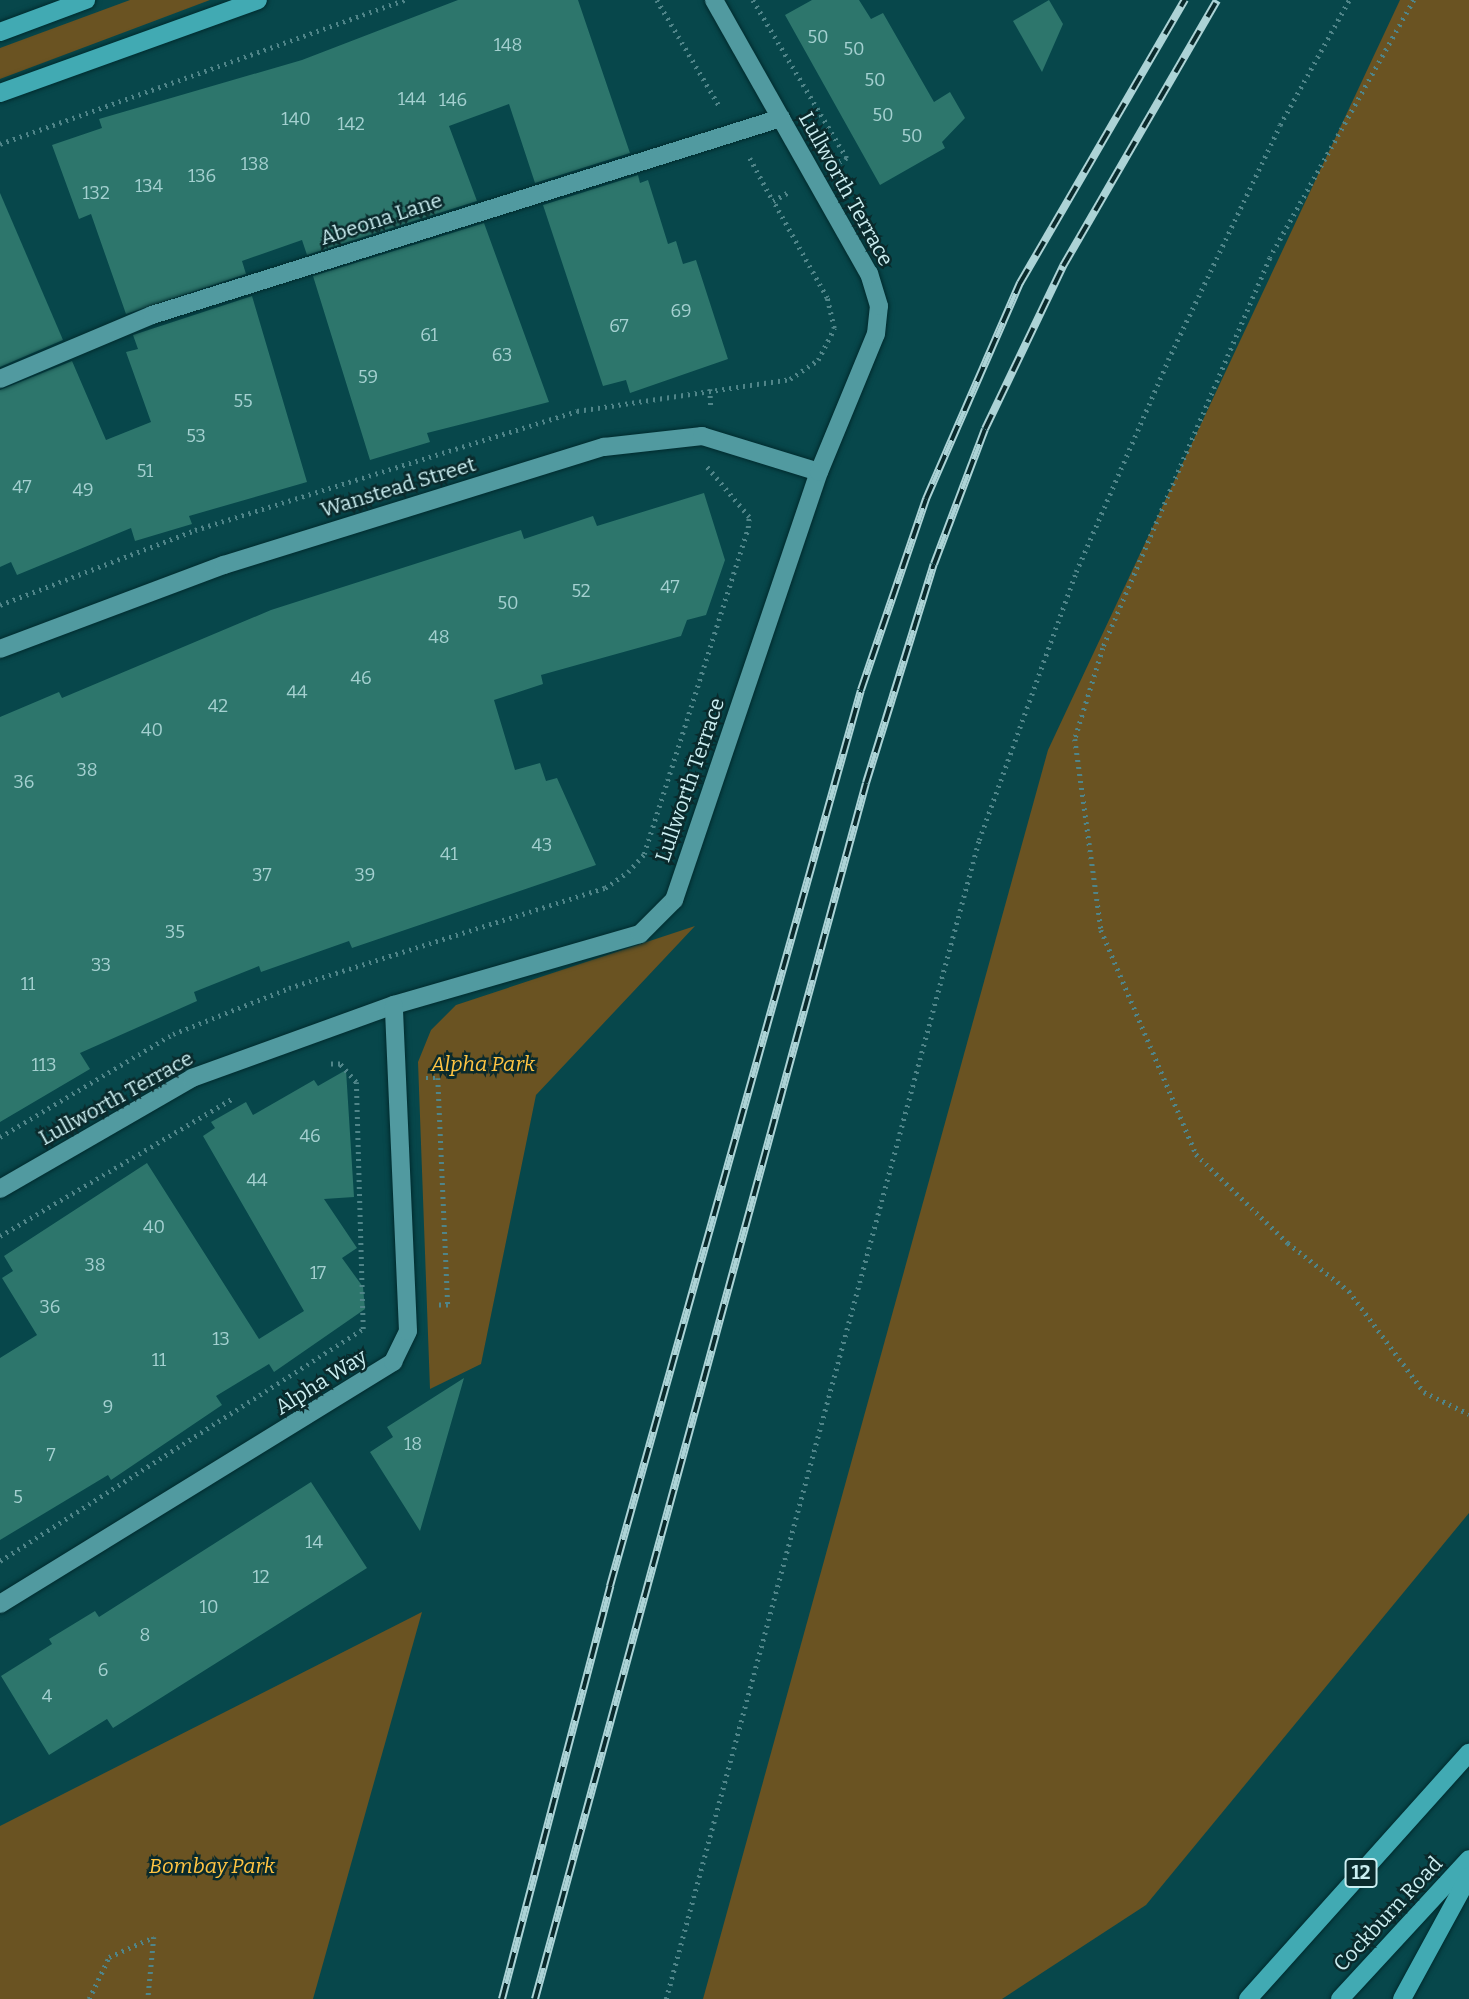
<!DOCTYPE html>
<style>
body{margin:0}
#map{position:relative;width:1469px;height:1999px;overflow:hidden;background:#07474b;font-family:Bitter,serif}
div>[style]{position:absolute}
.green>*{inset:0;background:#6a5322}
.building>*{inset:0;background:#2d766c}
.path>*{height:4.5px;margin-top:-2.25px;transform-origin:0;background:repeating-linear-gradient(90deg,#508589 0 2px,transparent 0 7px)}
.roads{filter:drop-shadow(0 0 2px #012b2e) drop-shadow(0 0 2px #012b2e)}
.minor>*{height:18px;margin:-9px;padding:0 9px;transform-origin:9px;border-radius:9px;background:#519aa0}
.major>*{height:18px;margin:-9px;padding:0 9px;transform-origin:9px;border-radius:9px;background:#41aab3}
.rail>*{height:8px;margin-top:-4px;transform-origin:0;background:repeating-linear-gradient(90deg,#0a2a2c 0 16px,#acd3d6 0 32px);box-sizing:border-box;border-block:2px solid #acd3d6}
span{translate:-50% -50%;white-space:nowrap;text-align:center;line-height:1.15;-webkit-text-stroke:5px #0a2a2c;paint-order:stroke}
.number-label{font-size:18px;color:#a4d0d0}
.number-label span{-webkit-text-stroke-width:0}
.shield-label span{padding:2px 5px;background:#0a2a2c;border:2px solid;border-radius:5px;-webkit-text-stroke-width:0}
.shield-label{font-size:19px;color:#cbeef1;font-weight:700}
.street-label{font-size:21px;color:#cbeef1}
.park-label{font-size:21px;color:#ffc443;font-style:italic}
</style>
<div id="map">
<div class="green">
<i style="clip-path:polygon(130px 0,210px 0,0 79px,0 48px)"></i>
<i style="clip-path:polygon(1400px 0,1469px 0,1469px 1513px,1146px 1905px,1002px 1999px,703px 1999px,1048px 750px)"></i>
<i style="clip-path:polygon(695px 926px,536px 1095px,481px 1364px,430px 1389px,418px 1062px,431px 1030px,456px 1005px)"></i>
<i style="clip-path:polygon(422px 1612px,313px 1999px,0 1999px,0 1826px)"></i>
</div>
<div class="building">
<i style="clip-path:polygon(458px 0,578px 0,630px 153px,535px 183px,509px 104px,449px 126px,477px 201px,307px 255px,302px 240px,242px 261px,246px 274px,126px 314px,91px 214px,79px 219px,52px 145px,102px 128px,99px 119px,302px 60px)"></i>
<i style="clip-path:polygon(812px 0,859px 0,871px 19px,883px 13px,934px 102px,950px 92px,965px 118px,942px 142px,945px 148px,880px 185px,785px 15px)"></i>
<i style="clip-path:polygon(1049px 0,1063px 24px,1042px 72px,1013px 21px)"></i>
<i style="clip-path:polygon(638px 175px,640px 183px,648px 180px,668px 244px,676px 241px,683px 264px,696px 260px,728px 359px,630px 393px,626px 380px,603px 386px,543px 205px)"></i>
<i style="clip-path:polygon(0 193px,63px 340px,0 367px)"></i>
<i style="clip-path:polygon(484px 223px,549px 402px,427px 433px,430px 442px,370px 460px,313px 276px)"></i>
<i style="clip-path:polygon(252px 296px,307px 482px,189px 516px,192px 524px,135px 541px,131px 528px,17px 575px,11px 562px,0 567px,0 390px,72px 361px,106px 440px,151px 422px,126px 352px,138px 349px,133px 335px)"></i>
<i style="clip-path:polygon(704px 493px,725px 560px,706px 615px,687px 620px,681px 636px,541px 675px,543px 684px,494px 700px,515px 770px,540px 763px,546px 781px,557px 778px,596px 865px,352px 948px,349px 941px,261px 972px,259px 966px,194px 992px,197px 1001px,80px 1053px,90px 1069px,0 1122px,0 717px,59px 692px,62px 698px,271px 610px,521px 530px,524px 539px,593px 516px,597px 526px)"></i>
<i style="clip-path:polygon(346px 1070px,354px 1197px,324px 1199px,357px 1248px,342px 1258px,363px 1287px,365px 1309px,274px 1372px,269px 1364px,216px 1396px,222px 1405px,111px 1480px,108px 1475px,0 1540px,0 1358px,37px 1335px,2px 1278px,13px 1271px,4px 1256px,147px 1163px,259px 1339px,304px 1311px,203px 1136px,215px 1128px,211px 1122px,246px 1102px,253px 1115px,314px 1080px,318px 1086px)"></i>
<i style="clip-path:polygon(464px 1378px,420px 1531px,370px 1452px,393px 1437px,387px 1427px)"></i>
<i style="clip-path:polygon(311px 1482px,367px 1568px,113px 1728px,107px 1719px,49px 1755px,1px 1676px,52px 1644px,49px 1639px,95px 1611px,99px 1617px)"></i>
</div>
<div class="path">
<i style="left:657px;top:0;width:124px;rotate:59.5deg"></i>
<i style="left:753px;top:0;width:184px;rotate:59.3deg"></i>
<i style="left:847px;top:158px;width:8px;rotate:150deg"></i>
<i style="left:1414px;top:0;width:295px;rotate:119.2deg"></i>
<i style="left:1270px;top:258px;width:424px;rotate:113.2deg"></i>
<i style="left:1103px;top:648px;width:95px;rotate:107.1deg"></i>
<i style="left:1075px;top:739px;width:193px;rotate:82.2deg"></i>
<i style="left:1101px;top:930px;width:243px;rotate:67deg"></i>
<i style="left:1196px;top:1154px;width:128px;rotate:44.1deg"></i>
<i style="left:1288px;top:1243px;width:78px;rotate:38.2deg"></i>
<i style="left:1349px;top:1291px;width:126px;rotate:53.4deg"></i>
<i style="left:1424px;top:1392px;width:50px;rotate:26.1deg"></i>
<i style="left:0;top:144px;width:430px;rotate:-19.6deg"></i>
<i style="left:750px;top:158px;width:49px;rotate:61.9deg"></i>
<i style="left:773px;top:201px;width:20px;rotate:-30deg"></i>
<i style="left:710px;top:389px;width:20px;rotate:87deg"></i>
<i style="left:0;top:605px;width:209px;rotate:-21deg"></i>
<i style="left:195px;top:530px;width:400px;rotate:-17.3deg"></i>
<i style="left:577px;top:411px;width:215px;rotate:-8.5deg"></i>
<i style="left:790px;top:379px;width:34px;rotate:-34deg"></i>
<i style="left:818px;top:360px;width:36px;rotate:-63deg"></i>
<i style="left:834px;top:328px;width:31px;rotate:-103deg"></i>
<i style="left:827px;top:298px;width:111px;rotate:-119.1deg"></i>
<i style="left:426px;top:1078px;width:12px"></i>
<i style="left:438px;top:1078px;width:227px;rotate:87.5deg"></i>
<i style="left:448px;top:1305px;width:10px;rotate:180deg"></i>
<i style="left:0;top:1137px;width:201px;rotate:-30.8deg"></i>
<i style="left:173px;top:1034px;width:125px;rotate:-21.6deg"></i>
<i style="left:289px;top:988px;width:331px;rotate:-17.6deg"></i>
<i style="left:605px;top:888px;width:28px;rotate:-35deg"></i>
<i style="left:628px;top:872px;width:24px;rotate:-48deg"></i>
<i style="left:644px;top:854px;width:342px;rotate:-72.3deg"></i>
<i style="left:748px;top:528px;width:11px;rotate:-85deg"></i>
<i style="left:749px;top:517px;width:67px;rotate:-130.1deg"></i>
<i style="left:0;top:1236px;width:271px;rotate:-30.6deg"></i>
<i style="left:0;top:1561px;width:431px;rotate:-32.6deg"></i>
<i style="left:363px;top:1329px;width:247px;rotate:-91.6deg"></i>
<i style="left:356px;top:1082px;width:24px;rotate:-132deg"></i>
<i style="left:340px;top:1064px;width:13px;rotate:180deg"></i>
<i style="left:89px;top:1999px;width:47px;rotate:-64.5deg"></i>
<i style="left:109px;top:1957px;width:49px;rotate:-24deg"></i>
<i style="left:154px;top:1937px;width:62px;rotate:95.5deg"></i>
<i style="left:666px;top:1999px;width:1201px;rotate:-74.89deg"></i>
<i style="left:979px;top:840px;width:285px;rotate:-70.1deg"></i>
<i style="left:1076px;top:572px;width:231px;rotate:-66.5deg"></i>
<i style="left:1168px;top:360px;width:260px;rotate:-64.5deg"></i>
<i style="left:1280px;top:125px;width:143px;rotate:-61.1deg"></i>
</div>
<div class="roads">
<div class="minor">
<i style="left:0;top:379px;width:165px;rotate:-22.8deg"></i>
<i style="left:152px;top:315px;width:659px;rotate:-17.39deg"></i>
<i style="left:0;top:649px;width:239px;rotate:-20.6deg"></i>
<i style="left:224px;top:565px;width:398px;rotate:-17.3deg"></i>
<i style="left:604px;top:447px;width:99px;rotate:-6.4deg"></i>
<i style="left:702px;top:436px;width:122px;rotate:17.1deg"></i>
<i style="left:0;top:1189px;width:222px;rotate:-30deg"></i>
<i style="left:192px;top:1078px;width:215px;rotate:-19.9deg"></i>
<i style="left:394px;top:1005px;width:256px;rotate:-16.1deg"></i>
<i style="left:640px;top:934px;width:48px;rotate:-45deg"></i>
<i style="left:674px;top:900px;width:452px;rotate:-71.3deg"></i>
<i style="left:819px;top:472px;width:149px;rotate:-67.6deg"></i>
<i style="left:876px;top:334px;width:28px;rotate:-84deg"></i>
<i style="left:879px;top:306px;width:34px;rotate:-107deg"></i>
<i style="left:869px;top:274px;width:315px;rotate:-119.5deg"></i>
<i style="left:0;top:1604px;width:462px;rotate:-31.6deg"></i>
<i style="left:393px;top:1362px;width:34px;rotate:-64deg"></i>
<i style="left:408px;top:1331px;width:326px;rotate:-92.5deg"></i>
</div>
<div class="major">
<i style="left:0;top:32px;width:92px;rotate:-20.4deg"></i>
<i style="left:0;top:93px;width:274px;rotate:-19.8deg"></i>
<i style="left:1248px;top:1999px;width:331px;rotate:-48.1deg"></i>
<i style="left:1340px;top:1999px;width:190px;rotate:-47.3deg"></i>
<i style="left:1402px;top:1999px;width:140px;rotate:-61.4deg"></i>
</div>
</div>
<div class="rail">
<i style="left:502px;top:1999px;width:427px;rotate:-75.3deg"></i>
<i style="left:610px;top:1586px;width:930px;rotate:-74.35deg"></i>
<i style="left:861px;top:690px;width:202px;rotate:-71.2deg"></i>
<i style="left:926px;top:499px;width:236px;rotate:-66.5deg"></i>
<i style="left:1020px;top:283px;width:328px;rotate:-59.8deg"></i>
<i style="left:535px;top:1999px;width:1260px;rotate:-74.77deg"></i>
<i style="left:866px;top:783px;width:229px;rotate:-72.8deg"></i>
<i style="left:934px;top:564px;width:144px;rotate:-69.3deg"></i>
<i style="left:985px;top:429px;width:181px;rotate:-64.4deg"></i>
<i style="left:1063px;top:266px;width:307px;rotate:-59.9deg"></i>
</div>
<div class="number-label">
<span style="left:818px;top:37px">50</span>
<span style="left:508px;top:45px">148</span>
<span style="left:854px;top:49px">50</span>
<span style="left:875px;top:80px">50</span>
<span style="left:412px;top:99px">144</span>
<span style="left:453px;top:100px">146</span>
<span style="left:883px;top:115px">50</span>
<span style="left:296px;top:119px">140</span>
<span style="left:351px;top:124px">142</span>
<span style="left:912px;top:136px">50</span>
<span style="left:255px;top:164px">138</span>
<span style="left:202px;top:176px">136</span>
<span style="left:149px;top:186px">134</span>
<span style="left:96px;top:193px">132</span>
<span style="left:681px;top:311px">69</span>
<span style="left:619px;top:326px">67</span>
<span style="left:429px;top:335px">61</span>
<span style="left:502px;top:355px">63</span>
<span style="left:368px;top:377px">59</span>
<span style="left:243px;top:401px">55</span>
<span style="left:196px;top:436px">53</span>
<span style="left:145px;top:471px">51</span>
<span style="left:22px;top:487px">47</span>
<span style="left:83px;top:490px">49</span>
<span style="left:670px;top:587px">47</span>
<span style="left:581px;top:591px">52</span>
<span style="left:508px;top:603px">50</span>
<span style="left:439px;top:637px">48</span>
<span style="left:361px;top:678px">46</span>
<span style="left:297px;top:692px">44</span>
<span style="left:218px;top:706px">42</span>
<span style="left:152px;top:730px">40</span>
<span style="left:87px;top:770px">38</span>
<span style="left:24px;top:782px">36</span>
<span style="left:542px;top:845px">43</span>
<span style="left:449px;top:854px">41</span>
<span style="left:262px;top:875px">37</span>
<span style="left:365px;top:875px">39</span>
<span style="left:175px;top:932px">35</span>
<span style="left:101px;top:965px">33</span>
<span style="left:28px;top:984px">11</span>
<span style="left:44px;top:1065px">113</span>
<span style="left:310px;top:1136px">46</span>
<span style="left:257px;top:1180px">44</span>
<span style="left:154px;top:1227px">40</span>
<span style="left:95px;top:1265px">38</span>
<span style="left:318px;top:1273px">17</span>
<span style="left:50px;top:1307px">36</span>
<span style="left:221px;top:1339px">13</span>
<span style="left:159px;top:1360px">11</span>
<span style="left:108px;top:1407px">9</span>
<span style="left:413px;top:1444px">18</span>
<span style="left:51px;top:1455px">7</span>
<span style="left:18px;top:1497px">5</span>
<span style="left:314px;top:1542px">14</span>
<span style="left:261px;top:1577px">12</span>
<span style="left:209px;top:1607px">10</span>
<span style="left:145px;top:1635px">8</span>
<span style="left:103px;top:1670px">6</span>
<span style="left:47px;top:1696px">4</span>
</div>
<div class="shield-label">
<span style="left:1361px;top:1873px">12</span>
</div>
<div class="street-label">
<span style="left:846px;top:189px;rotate:61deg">Lullworth Terrace</span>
<span style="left:381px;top:219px;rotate:-18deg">Abeona Lane</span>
<span style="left:398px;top:487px;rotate:-17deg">Wanstead Street</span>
<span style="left:690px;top:780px;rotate:-71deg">Lullworth Terrace</span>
<span style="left:116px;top:1098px;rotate:-29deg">Lullworth Terrace</span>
<span style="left:321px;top:1382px;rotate:-32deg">Alpha Way</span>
<span style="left:1388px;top:1914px;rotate:-47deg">Cockburn Road</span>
</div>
<div class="park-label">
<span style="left:483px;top:1064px">Alpha Park</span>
<span style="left:212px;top:1866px">Bombay Park</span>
</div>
</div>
